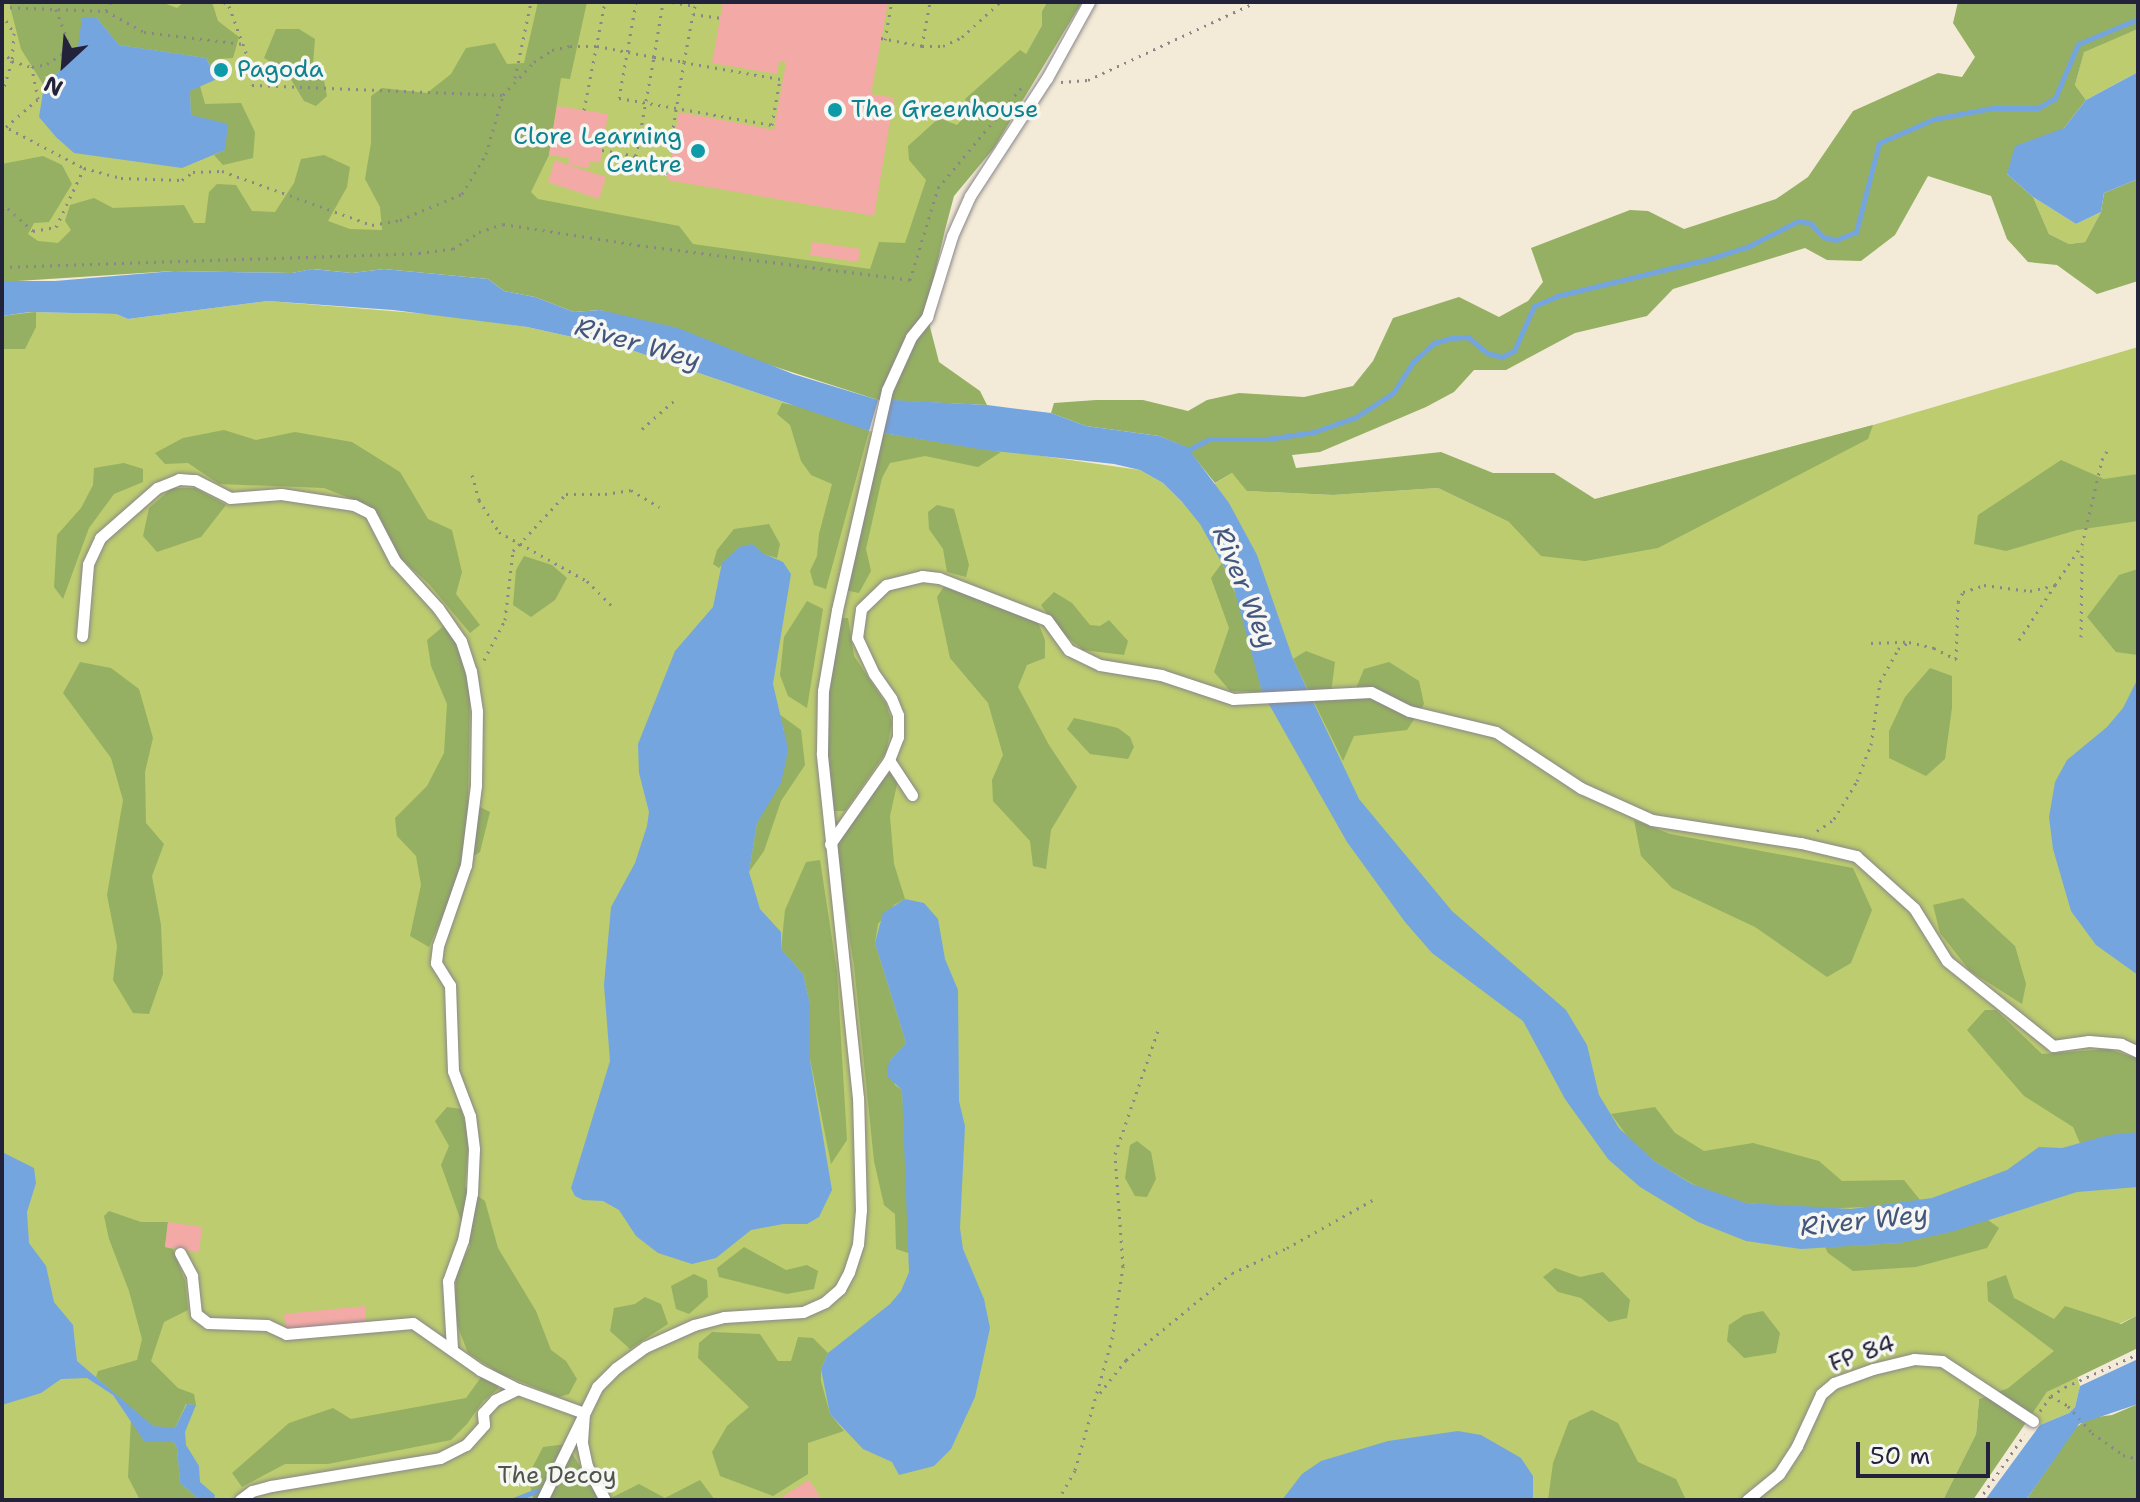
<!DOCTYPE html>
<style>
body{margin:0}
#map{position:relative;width:2140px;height:1502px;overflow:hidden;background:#f3ead7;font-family:"Shantell Sans",sans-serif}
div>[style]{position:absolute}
.green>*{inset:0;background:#bccc6f}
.forest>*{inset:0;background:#95b062}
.water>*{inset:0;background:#75a5df}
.stream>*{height:5px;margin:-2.5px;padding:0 2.5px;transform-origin:2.5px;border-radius:2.5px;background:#75a5df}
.building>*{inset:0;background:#f3aaa6}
.path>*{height:3px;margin-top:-1.5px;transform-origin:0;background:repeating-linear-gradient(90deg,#8a8689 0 2px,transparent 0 8px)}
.roads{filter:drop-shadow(0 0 2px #8a8689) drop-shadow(0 0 2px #8a8689)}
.service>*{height:11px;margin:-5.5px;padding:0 5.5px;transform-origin:5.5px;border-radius:5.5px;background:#fff}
.dots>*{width:22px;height:22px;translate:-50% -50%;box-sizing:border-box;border:4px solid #f6f6f2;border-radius:50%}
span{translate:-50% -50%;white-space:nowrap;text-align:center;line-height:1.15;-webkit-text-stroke:7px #f6f6f2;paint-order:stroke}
.culture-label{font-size:24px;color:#0d838f}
.left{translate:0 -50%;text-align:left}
.right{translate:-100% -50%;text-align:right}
.street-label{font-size:24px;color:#22223b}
.park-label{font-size:24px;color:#50554b}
.water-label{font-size:26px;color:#43567d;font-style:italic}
.frame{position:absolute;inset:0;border:4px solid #22223b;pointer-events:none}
.north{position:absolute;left:24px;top:24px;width:80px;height:80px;-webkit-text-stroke:6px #f6f6f2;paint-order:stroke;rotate:206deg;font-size:22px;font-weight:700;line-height:32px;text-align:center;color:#22223b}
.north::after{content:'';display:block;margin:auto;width:28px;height:36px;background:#22223b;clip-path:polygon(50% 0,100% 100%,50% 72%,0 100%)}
.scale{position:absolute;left:1856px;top:1442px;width:134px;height:36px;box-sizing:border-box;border:4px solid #22223b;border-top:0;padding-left:10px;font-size:24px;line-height:28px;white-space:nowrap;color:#22223b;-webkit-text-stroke:6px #f6f6f2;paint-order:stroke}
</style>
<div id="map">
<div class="green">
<i style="clip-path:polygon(2px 2px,1047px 2px,1042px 11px,1042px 25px,906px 274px,430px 247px,2px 262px)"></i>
<i style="clip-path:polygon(2138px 29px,2138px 72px,2086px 100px,2075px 85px,2084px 51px)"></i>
<i style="clip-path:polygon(2033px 197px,2076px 224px,2101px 212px,2085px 242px,2069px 244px,2049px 234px)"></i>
<i style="clip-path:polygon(268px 301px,453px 316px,527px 327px,631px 350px,869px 431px,1140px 470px,1163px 483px,1183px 503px,1232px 473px,1248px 491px,1333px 495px,1438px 488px,1509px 522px,1873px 425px,2138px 347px,2138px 1315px,2044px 1360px,2008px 1388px,1979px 1399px,1976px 1434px,1943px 1500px,2px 1500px,2px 316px,30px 312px,116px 314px,128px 319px)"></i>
<i style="clip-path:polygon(2077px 1376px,2080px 1386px,2075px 1407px,2069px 1413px,2040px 1425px,2030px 1416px,2047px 1392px)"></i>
</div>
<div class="forest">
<i style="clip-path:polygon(9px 2px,161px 2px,177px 8px,184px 2px,212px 2px,218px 21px,239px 37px,233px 58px,218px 59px,212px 68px,206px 58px,119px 45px,96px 17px,77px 54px,44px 86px,21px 49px)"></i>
<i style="clip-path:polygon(538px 2px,587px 2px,570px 79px,561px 78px,549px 155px,531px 192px,538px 199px,679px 226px,693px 244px,870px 269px,879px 242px,905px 243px,926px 180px,909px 160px,908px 146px,939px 118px,957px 125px,969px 112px,965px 99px,1020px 50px,1026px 54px,1042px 25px,1042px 11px,1047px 2px,1082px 2px,994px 148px,954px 196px,945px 230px,933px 281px,930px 327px,939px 362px,980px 391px,987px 405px,878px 400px,600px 310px,574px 312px,535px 297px,504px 291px,488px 279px,384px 269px,352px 273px,313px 269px,292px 273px,174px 271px,2px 282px,2px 164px,43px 156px,62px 165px,72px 184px,49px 222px,34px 223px,28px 234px,38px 241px,58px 243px,71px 230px,65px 221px,70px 205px,94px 198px,113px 208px,184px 205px,194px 223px,205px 223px,209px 192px,217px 184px,236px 185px,252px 211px,275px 212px,294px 183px,301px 159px,324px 155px,350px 167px,347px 187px,328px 221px,350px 229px,382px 230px,380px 207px,365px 179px,371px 143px,371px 96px,382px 88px,427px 93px,451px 74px,466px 48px,495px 43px,507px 64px,524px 63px)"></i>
<i style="clip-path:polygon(1958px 2px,2138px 2px,2138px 29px,2084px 52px,2075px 85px,2086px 100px,2064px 128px,2007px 174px,2033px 197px,2049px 234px,2069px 244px,2085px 242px,2101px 212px,2104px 193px,2138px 179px,2138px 281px,2097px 294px,2057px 265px,2028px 262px,2007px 239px,1991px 196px,1928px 176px,1895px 235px,1861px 261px,1827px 260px,1805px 248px,1673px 289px,1647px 316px,1575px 333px,1506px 370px,1474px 370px,1454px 392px,1426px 407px,1320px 452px,1292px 455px,1296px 468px,1441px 452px,1493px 473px,1554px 473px,1595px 499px,1873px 425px,1868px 439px,1658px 548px,1585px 561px,1541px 556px,1509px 522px,1438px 488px,1333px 495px,1247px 491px,1232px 473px,1215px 483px,1186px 447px,1159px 436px,1086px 426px,1051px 413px,1054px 403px,1096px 400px,1143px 400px,1188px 411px,1207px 400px,1239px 393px,1304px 397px,1353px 386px,1373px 361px,1393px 318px,1459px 297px,1499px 317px,1528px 301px,1543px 282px,1531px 248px,1630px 210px,1648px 211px,1684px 229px,1776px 199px,1808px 177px,1853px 111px,1938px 73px,1962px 77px,1975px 57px,1953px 23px)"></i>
<i style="clip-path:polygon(276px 29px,299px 29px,315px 39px,313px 64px,323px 75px,327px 96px,316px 106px,304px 101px,286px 71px,264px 58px)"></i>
<i style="clip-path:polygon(200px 86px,205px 104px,241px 103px,255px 132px,253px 158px,223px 165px,214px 155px,225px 150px,191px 115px,190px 91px)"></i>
<i style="clip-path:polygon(36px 312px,36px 327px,25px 349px,2px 349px,2px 316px)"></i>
<i style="clip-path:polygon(782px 403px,815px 409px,869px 431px,826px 589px,814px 585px,810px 571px,817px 556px,819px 534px,832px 484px,811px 475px,801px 461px,790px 425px,777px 414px)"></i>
<i style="clip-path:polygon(224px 430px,256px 440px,295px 432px,352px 442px,400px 472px,428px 519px,452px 530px,462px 572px,456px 594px,480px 625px,470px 633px,429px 584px,398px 556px,379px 516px,367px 505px,324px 488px,219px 484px,188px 463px,165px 464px,155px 453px,183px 438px)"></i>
<i style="clip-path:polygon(882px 433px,1001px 452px,978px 467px,925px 456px,890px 463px,882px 478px,866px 549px,871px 571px,859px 593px,845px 590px)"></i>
<i style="clip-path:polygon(2061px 460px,2104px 479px,2138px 474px,2138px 521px,2077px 530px,2006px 551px,1974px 544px,1978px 515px)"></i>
<i style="clip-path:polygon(124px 463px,143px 469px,143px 482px,114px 494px,89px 528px,63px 599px,54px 587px,57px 535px,81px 508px,93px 485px,94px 468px)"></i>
<i style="clip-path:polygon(172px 488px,195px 488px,226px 505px,201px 537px,157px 552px,143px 536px,149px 508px)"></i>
<i style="clip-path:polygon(937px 505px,954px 509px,969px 565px,966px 577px,947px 572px,943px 549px,929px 529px,928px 512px)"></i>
<i style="clip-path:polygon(769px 524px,780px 544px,777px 558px,739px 547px,719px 568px,713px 564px,717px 550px,734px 529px)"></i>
<i style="clip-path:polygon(524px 556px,552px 565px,567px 578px,555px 600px,531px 617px,513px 605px,516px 570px)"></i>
<i style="clip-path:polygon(1222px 563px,1242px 609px,1262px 692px,1230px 691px,1214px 672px,1229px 628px,1211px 578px)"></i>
<i style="clip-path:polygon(2138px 569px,2138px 655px,2116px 652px,2087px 617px,2119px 575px)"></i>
<i style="clip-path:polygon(945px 585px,1037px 620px,1045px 640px,1045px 658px,1027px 665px,1018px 687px,1049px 745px,1077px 787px,1051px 830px,1046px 869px,1033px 866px,1030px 841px,993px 801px,992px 780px,1003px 755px,988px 703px,950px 658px,937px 597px)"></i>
<i style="clip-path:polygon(1054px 592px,1072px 603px,1090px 625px,1100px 626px,1109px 620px,1128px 641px,1124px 655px,1083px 650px,1061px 632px,1041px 605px)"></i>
<i style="clip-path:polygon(807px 601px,823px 609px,807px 708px,788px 696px,780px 675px,784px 637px)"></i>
<i style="clip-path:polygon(840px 618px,848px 618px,854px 656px,886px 704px,892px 723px,886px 752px,845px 811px,833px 811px,827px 757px,828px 692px)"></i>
<i style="clip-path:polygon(445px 625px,459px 646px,470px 694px,468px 801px,490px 812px,480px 852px,461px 864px,454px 889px,429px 947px,410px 936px,421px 885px,416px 856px,397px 836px,395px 818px,427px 786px,444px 753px,447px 704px,431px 666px,427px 640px)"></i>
<i style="clip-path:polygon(1306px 651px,1335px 662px,1330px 701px,1352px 698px,1364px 669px,1389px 662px,1419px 681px,1424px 704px,1407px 730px,1354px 736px,1343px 761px,1293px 659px)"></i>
<i style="clip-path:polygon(80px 662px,111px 668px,139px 689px,153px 738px,145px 772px,146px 823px,164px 844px,152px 876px,161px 925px,163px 974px,149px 1014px,133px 1013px,113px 980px,117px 946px,107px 895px,123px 800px,111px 758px,63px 693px)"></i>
<i style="clip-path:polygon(1930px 668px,1952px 676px,1952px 708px,1945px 759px,1926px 776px,1889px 758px,1889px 731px,1905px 697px)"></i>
<i style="clip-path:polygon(779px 714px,801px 730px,805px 765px,781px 801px,764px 851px,749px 872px,757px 823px,766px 806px,784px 730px)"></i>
<i style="clip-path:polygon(1074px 718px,1118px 728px,1130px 737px,1134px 747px,1128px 759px,1090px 754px,1067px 729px)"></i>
<i style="clip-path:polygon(890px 773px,898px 780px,890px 816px,894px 864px,905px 899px,894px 905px,878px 924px,875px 943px,906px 1043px,890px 1060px,895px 1085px,902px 1090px,911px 1254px,896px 1249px,895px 1214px,884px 1205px,874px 1161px,854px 965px,835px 846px,880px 780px)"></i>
<i style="clip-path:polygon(1634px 820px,1670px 834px,1853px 868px,1872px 910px,1851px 963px,1827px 977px,1755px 927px,1672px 888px,1641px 856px)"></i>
<i style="clip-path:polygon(820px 860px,837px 972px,847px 1140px,831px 1164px,810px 1059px,810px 1004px,803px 974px,781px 949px,785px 910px,806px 862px)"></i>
<i style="clip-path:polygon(1963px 898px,2015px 946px,2026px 984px,2022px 1004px,1970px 971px,1940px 933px,1933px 905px)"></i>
<i style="clip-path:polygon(1985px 1010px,1996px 1010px,2042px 1054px,2108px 1049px,2136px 1058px,2138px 1132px,2080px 1143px,2073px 1127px,2024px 1096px,1967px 1030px)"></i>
<i style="clip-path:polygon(447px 1107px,461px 1109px,469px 1136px,465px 1187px,485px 1201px,498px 1248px,536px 1311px,551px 1350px,566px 1361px,577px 1379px,569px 1394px,559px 1397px,499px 1373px,468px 1353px,458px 1327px,455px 1300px,456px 1274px,470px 1246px,441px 1165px,449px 1146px,435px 1121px)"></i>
<i style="clip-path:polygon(1655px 1107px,1675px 1133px,1704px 1151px,1753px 1143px,1819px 1161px,1842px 1181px,1904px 1180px,1920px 1200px,1890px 1206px,1818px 1209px,1746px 1203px,1723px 1197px,1693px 1184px,1654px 1161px,1630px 1140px,1611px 1114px)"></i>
<i style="clip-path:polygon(1137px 1141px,1151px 1152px,1156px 1179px,1147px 1197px,1135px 1196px,1125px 1178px,1130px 1145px)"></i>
<i style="clip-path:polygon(109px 1211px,141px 1222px,168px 1222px,165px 1247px,173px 1249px,185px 1281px,188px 1310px,164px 1322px,151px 1361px,178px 1388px,194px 1394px,196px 1405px,186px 1404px,175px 1428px,169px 1430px,153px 1426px,135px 1413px,96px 1377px,98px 1371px,137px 1360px,142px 1339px,129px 1291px,109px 1239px,104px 1216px)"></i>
<i style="clip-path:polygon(1988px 1220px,1999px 1228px,1987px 1248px,1916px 1267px,1853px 1271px,1828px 1253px,1825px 1247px,1900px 1243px)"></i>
<i style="clip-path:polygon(744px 1247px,786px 1270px,807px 1265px,818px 1271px,814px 1289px,787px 1294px,719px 1277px,717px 1268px)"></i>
<i style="clip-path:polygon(1555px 1268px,1580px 1277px,1603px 1272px,1630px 1300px,1627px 1318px,1609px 1322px,1581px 1298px,1558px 1292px,1543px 1277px)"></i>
<i style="clip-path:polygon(694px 1274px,707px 1280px,708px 1297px,689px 1314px,676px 1309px,671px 1286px)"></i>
<i style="clip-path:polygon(2006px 1275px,2014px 1298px,2054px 1319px,2065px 1306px,2121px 1324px,2138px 1315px,2138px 1348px,2047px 1392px,1973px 1500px,1943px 1500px,1976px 1434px,1979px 1399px,2008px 1388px,2054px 1351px,1988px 1301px,1987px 1282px)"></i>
<i style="clip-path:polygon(645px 1297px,661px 1304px,668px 1324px,630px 1349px,610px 1331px,614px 1308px,635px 1304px)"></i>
<i style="clip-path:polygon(1763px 1311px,1780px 1333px,1776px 1353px,1744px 1358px,1727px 1341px,1729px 1325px,1744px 1315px)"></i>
<i style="clip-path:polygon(712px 1332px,760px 1334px,778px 1361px,791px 1361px,798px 1337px,813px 1338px,828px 1353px,821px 1369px,821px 1381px,830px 1414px,844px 1431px,808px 1443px,808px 1474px,773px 1496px,720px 1476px,712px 1452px,727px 1426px,749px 1407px,698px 1358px,699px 1343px)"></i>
<i style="clip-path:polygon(482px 1376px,498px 1384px,498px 1389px,483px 1401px,467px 1424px,451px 1440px,328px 1464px,285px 1464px,242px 1487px,232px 1473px,289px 1423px,333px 1408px,351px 1419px,466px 1398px)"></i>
<i style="clip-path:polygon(2138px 1404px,2138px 1500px,2026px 1500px,2075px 1428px,2089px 1418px,2112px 1415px)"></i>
<i style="clip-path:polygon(1592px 1410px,1618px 1423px,1638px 1462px,1676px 1479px,1686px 1500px,1548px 1500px,1553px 1463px,1569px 1421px)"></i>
<i style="clip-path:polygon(131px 1419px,144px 1441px,173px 1441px,177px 1448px,180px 1483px,199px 1499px,140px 1500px,128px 1477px)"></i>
<i style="clip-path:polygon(566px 1444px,601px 1500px,519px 1500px,533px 1498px,528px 1476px,543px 1447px)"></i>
<i style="clip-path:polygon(700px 1480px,715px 1500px,611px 1498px,639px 1484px,665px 1498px)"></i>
</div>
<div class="water">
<i style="clip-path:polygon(82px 17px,96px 17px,119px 45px,206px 58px,217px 79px,190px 91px,191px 115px,228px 124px,225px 150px,182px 168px,74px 153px,56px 137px,39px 117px,44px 86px,77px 54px)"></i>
<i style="clip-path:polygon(2138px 72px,2138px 179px,2104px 193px,2101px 212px,2076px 224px,2033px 197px,2007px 174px,2015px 146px,2064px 128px,2086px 100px)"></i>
<i style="clip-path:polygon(312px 269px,352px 273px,384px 269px,488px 279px,504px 291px,535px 297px,574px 312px,600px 310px,678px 328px,793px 374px,878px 400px,869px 431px,631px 350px,527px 327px,393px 310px,268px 301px,128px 319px,116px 314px,30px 312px,2px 316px,2px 282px,5px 281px,55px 281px,174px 271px,292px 273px)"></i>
<i style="clip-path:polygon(891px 400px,987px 405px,1051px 413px,1086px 426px,1159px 436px,1187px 447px,1229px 503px,1257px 555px,1293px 659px,1359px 799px,1452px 911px,1566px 1010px,1587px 1045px,1599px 1095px,1619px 1128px,1654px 1161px,1692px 1184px,1746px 1203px,1851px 1209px,1932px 1198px,2007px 1170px,2039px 1147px,2062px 1148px,2109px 1135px,2138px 1132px,2138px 1187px,2077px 1192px,1951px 1232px,1900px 1243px,1801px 1249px,1746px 1241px,1698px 1222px,1640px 1187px,1608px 1159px,1565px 1099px,1523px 1021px,1432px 953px,1405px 922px,1347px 842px,1262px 692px,1232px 581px,1200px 524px,1183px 503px,1163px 483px,1140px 470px,1114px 464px,985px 450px,882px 433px)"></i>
<i style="clip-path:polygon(752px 544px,764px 554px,783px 562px,791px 574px,773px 684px,788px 748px,786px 761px,781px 783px,757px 823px,749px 872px,760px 909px,781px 932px,781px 949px,803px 974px,810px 1004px,810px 1060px,832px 1190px,819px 1217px,807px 1224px,783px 1224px,751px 1230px,716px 1258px,692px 1264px,658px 1253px,636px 1236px,619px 1210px,603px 1201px,583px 1200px,575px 1196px,571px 1188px,610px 1061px,604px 985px,611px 907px,635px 863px,647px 826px,649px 812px,639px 773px,638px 744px,675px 651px,713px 607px,722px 563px,739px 547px)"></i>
<i style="clip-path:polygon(2138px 678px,2138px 975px,2096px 945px,2071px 911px,2053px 849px,2049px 817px,2055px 782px,2067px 760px,2107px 727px,2123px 708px)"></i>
<i style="clip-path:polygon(905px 899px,924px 903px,938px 919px,945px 959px,958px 990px,959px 1101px,965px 1126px,960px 1228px,963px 1249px,984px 1299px,990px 1328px,975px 1397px,951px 1449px,934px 1466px,899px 1475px,892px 1462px,863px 1449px,830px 1414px,821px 1369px,828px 1353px,890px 1304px,901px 1291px,909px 1272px,902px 1090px,888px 1077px,887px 1069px,890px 1060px,906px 1043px,875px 943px,883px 913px)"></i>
<i style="clip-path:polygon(2px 1152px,34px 1168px,36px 1183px,27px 1212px,29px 1243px,46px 1266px,54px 1302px,73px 1325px,77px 1361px,153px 1426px,175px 1428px,187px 1404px,196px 1405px,185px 1432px,186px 1445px,199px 1466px,200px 1482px,215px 1495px,214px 1500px,199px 1499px,180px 1483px,177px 1448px,173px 1441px,144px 1441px,113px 1395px,87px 1378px,61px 1379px,41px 1393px,2px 1405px)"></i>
<i style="clip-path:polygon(2138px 1359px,2138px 1404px,2079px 1424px,2026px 1500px,1985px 1500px,2040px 1425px,2069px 1413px,2075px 1407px,2080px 1386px)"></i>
<i style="clip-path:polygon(1458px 1431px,1481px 1435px,1521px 1458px,1533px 1476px,1533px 1500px,1282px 1500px,1302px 1474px,1321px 1461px,1388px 1441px)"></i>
</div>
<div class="stream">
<i style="left:1184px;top:452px;width:29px;rotate:-27deg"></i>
<i style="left:1210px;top:439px;width:57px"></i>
<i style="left:1267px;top:439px;width:48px;rotate:-8.5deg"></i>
<i style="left:1314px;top:432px;width:45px;rotate:-19.7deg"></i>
<i style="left:1356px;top:417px;width:44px;rotate:-33deg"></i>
<i style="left:1393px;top:393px;width:38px;rotate:-57deg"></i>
<i style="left:1414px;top:361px;width:27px;rotate:-42deg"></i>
<i style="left:1434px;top:343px;width:19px;rotate:-16deg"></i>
<i style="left:1452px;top:338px;width:16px;rotate:-4deg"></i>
<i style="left:1468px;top:337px;width:25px;rotate:40deg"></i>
<i style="left:1487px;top:353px;width:16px;rotate:15deg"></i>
<i style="left:1502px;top:357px;width:13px;rotate:-27deg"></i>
<i style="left:1514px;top:351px;width:49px;rotate:-66deg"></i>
<i style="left:1534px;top:306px;width:25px;rotate:-23deg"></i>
<i style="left:1557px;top:296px;width:156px;rotate:-13.7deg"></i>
<i style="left:1709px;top:259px;width:42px;rotate:-18deg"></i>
<i style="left:1749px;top:246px;width:55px;rotate:-27deg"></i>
<i style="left:1798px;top:221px;width:12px;rotate:9deg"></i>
<i style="left:1810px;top:223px;width:19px;rotate:47deg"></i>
<i style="left:1823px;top:237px;width:13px;rotate:13deg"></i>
<i style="left:1836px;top:240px;width:22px;rotate:-22deg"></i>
<i style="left:1856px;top:232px;width:92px;rotate:-75.5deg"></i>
<i style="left:1879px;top:143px;width:60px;rotate:-23.6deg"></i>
<i style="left:1934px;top:119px;width:59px;rotate:-10.7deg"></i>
<i style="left:1992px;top:108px;width:46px"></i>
<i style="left:2038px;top:108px;width:20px;rotate:-30deg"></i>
<i style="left:2055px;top:98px;width:59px;rotate:-66.9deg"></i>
<i style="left:2078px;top:44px;width:65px;rotate:-22.6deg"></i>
<i style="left:513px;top:1500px;width:26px;rotate:-21deg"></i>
</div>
<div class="building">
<i style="clip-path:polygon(723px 2px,888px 2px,871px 94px,894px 98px,874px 216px,667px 180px,679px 112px,774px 130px,786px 62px,779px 61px,777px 74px,712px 63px)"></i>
<i style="clip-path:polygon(557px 106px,608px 114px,600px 163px,590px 161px,589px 168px,568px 165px,606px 177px,599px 199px,548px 182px,555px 160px,568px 165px,570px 158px,549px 155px)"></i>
<i style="clip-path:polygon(812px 242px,860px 249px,858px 262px,810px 255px)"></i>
<i style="clip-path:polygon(168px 1222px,202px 1227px,199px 1252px,165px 1247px)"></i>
<i style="clip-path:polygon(365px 1306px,366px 1323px,286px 1330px,284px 1314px)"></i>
<i style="clip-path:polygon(809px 1480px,822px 1500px,777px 1500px)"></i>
</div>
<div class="path">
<i style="left:224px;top:2px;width:6px;rotate:39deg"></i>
<i style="left:229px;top:6px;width:59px;rotate:70deg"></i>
<i style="left:249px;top:61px;width:24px;rotate:83deg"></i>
<i style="left:252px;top:85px;width:251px;rotate:2.3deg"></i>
<i style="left:636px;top:2px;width:97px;rotate:100deg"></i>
<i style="left:619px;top:98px;width:155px;rotate:10deg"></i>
<i style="left:772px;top:125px;width:47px;rotate:-80.1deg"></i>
<i style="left:780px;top:79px;width:97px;rotate:-170deg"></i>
<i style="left:684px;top:62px;width:49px;rotate:-79.4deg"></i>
<i style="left:672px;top:2px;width:23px;rotate:10deg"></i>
<i style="left:695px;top:6px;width:8px;rotate:104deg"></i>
<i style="left:693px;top:14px;width:27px;rotate:8deg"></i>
<i style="left:2px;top:7px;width:104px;rotate:2.2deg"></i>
<i style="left:106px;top:11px;width:10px;rotate:-61deg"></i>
<i style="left:106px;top:11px;width:43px;rotate:28.9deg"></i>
<i style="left:144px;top:32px;width:100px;rotate:6.9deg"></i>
<i style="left:2px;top:14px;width:22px;rotate:58deg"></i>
<i style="left:14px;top:33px;width:28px;rotate:94deg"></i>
<i style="left:12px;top:61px;width:21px;rotate:17deg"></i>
<i style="left:32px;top:67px;width:15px;rotate:-11deg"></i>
<i style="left:47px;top:64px;width:18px;rotate:-34deg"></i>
<i style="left:62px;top:54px;width:14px;rotate:-65deg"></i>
<i style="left:68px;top:41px;width:34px;rotate:-111deg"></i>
<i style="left:881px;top:38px;width:42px;rotate:11deg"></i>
<i style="left:922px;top:46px;width:45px;rotate:-79.7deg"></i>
<i style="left:885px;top:40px;width:39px;rotate:-80deg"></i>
<i style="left:922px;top:46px;width:21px"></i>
<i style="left:943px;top:46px;width:21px;rotate:-25deg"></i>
<i style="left:962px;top:37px;width:52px;rotate:-42.6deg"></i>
<i style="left:2px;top:51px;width:14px;rotate:45deg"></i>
<i style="left:12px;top:61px;width:34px;rotate:107deg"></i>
<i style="left:515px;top:78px;width:78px;rotate:-78.1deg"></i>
<i style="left:1061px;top:82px;width:27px;rotate:-4deg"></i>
<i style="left:1088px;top:80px;width:185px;rotate:-24.9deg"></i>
<i style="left:584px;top:110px;width:110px;rotate:-79deg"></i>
<i style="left:2px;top:125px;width:93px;rotate:27.7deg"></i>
<i style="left:84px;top:168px;width:38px;rotate:15deg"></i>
<i style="left:121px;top:178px;width:61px;rotate:1.9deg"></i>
<i style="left:182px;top:180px;width:14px;rotate:-36deg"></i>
<i style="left:193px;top:172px;width:29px;rotate:-2deg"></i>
<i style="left:222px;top:171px;width:159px;rotate:19.8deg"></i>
<i style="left:372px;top:225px;width:28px;rotate:-10deg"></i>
<i style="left:400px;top:220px;width:67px;rotate:-22.8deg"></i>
<i style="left:462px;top:194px;width:47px;rotate:-59deg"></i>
<i style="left:486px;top:154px;width:61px;rotate:-73.9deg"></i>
<i style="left:503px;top:95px;width:45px;rotate:-46.8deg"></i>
<i style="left:534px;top:62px;width:22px;rotate:-34deg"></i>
<i style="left:552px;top:50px;width:18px;rotate:-13deg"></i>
<i style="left:570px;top:46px;width:27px"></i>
<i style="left:597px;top:46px;width:58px;rotate:10.9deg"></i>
<i style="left:654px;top:57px;width:56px;rotate:-80.7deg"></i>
<i style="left:6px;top:127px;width:43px;rotate:-41.2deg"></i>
<i style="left:38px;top:99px;width:33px;rotate:-101deg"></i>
<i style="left:602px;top:150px;width:35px;rotate:10deg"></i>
<i style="left:636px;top:156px;width:101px;rotate:-79.7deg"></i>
<i style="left:654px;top:57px;width:30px;rotate:9deg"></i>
<i style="left:684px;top:62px;width:117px;rotate:99.4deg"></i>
<i style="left:2px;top:203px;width:42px;rotate:42.1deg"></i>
<i style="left:33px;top:231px;width:23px;rotate:-10deg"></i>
<i style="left:56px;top:227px;width:65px;rotate:-64.6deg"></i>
<i style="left:2px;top:267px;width:417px;rotate:-1.9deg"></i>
<i style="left:419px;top:253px;width:34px;rotate:-7deg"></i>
<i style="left:453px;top:249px;width:31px;rotate:-33deg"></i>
<i style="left:479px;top:232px;width:25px;rotate:-18deg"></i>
<i style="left:503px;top:224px;width:137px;rotate:8.8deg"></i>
<i style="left:638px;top:245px;width:274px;rotate:7.3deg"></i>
<i style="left:910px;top:280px;width:96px;rotate:-73.1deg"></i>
<i style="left:938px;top:188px;width:131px;rotate:-50.3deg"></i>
<i style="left:642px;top:429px;width:45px;rotate:-41.4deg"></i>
<i style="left:472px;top:475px;width:26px;rotate:74deg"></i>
<i style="left:479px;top:500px;width:38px;rotate:58deg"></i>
<i style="left:499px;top:532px;width:101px;rotate:29.1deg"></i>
<i style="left:587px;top:581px;width:34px;rotate:45deg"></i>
<i style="left:2081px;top:637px;width:88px;rotate:-89.3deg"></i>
<i style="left:2019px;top:640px;width:66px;rotate:-56.8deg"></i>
<i style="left:1871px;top:643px;width:34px;rotate:-2deg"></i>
<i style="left:484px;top:660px;width:45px;rotate:-62.3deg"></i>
<i style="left:505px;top:620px;width:69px;rotate:-83.4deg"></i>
<i style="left:513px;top:551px;width:78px;rotate:-47.1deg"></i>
<i style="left:566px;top:494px;width:39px"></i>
<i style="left:605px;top:494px;width:26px;rotate:-9deg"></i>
<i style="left:631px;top:490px;width:33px;rotate:31deg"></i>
<i style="left:1817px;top:831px;width:21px;rotate:-35deg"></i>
<i style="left:1834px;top:819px;width:44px;rotate:-58.8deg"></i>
<i style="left:1857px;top:781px;width:39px;rotate:-69deg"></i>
<i style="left:1871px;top:745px;width:64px;rotate:-81.9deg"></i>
<i style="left:1880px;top:682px;width:38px;rotate:-61deg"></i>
<i style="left:1898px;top:649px;width:13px;rotate:-32deg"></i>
<i style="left:1909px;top:642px;width:26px;rotate:13deg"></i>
<i style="left:1934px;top:648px;width:25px;rotate:27deg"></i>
<i style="left:1956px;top:659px;width:57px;rotate:-88deg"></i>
<i style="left:1958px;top:602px;width:11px;rotate:-63deg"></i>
<i style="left:1963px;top:592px;width:22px;rotate:-18deg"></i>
<i style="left:1984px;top:585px;width:46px;rotate:7.4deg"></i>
<i style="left:2030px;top:591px;width:26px;rotate:-13deg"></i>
<i style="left:2055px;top:585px;width:48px;rotate:-56deg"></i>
<i style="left:2082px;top:545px;width:87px;rotate:-76.8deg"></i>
<i style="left:2102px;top:460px;width:10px;rotate:-61deg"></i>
<i style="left:1100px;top:1393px;width:42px;rotate:-51.8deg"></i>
<i style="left:1126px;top:1360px;width:137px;rotate:-39.4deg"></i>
<i style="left:1232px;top:1273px;width:60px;rotate:-24.4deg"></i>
<i style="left:1287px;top:1248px;width:102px;rotate:-29.3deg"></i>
<i style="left:2051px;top:1396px;width:20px;rotate:30deg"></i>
<i style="left:2068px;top:1406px;width:36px;rotate:48deg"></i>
<i style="left:2092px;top:1433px;width:38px;rotate:35deg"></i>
<i style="left:2123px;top:1455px;width:16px;rotate:15deg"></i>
<i style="left:2040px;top:1411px;width:19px;rotate:-54deg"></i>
<i style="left:2051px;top:1396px;width:17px;rotate:-33deg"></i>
<i style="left:2065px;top:1387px;width:80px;rotate:-24.3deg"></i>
<i style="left:1058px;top:1500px;width:34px;rotate:-60deg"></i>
<i style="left:1075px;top:1470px;width:136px;rotate:-74.2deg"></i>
<i style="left:1112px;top:1339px;width:74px;rotate:-81.4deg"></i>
<i style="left:1123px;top:1266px;width:112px;rotate:-94.1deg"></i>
<i style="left:1115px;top:1154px;width:133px;rotate:-70.8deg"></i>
<i style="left:1979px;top:1500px;width:80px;rotate:-55.1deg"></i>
</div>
<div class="roads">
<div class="service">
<i style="left:82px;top:636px;width:72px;rotate:-85.2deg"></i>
<i style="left:88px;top:564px;width:29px;rotate:-65deg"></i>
<i style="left:100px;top:538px;width:76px;rotate:-41.3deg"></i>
<i style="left:157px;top:488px;width:24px;rotate:-22deg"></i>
<i style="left:179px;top:479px;width:16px;rotate:4deg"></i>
<i style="left:195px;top:480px;width:39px;rotate:27deg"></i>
<i style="left:230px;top:498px;width:51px;rotate:-4.5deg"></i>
<i style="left:281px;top:494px;width:74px;rotate:8.6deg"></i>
<i style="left:354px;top:505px;width:18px;rotate:27deg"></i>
<i style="left:370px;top:513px;width:54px;rotate:62.5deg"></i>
<i style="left:395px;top:561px;width:64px;rotate:47.5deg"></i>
<i style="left:438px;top:608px;width:40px;rotate:55.1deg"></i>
<i style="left:461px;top:641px;width:32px;rotate:72deg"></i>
<i style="left:471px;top:671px;width:40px;rotate:81.5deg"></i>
<i style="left:477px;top:711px;width:74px;rotate:90.8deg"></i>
<i style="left:476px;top:785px;width:81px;rotate:97.1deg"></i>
<i style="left:466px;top:865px;width:86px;rotate:109.1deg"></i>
<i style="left:438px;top:946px;width:17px;rotate:97deg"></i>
<i style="left:436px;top:963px;width:26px;rotate:58deg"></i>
<i style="left:450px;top:985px;width:86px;rotate:88deg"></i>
<i style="left:453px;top:1071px;width:48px;rotate:69.3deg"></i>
<i style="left:470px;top:1116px;width:33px;rotate:83deg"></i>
<i style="left:474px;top:1149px;width:44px;rotate:92.6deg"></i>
<i style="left:472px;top:1193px;width:48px;rotate:100.8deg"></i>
<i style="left:463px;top:1240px;width:44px;rotate:110.1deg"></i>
<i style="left:448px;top:1281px;width:67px;rotate:86.6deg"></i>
<i style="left:889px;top:760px;width:42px;rotate:56.7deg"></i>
<i style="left:830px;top:844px;width:103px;rotate:-54.9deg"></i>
<i style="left:889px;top:760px;width:25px;rotate:-69deg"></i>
<i style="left:898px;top:737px;width:22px;rotate:-90deg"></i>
<i style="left:898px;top:715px;width:18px;rotate:-112deg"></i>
<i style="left:891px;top:698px;width:29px;rotate:-125deg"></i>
<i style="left:874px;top:674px;width:40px;rotate:-115deg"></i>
<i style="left:857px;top:638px;width:29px;rotate:-82deg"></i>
<i style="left:861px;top:609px;width:35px;rotate:-44deg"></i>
<i style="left:886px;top:585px;width:37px;rotate:-14deg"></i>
<i style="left:922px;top:576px;width:17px;rotate:7deg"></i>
<i style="left:939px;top:578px;width:116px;rotate:21.3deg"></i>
<i style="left:1047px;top:620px;width:37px;rotate:54deg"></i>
<i style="left:1069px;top:650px;width:34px;rotate:26deg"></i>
<i style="left:1100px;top:665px;width:62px;rotate:9.3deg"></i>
<i style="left:1161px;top:675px;width:76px;rotate:18.4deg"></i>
<i style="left:1233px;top:699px;width:138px;rotate:-2.9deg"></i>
<i style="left:1371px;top:692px;width:42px;rotate:26.6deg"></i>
<i style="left:1409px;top:711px;width:89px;rotate:13.6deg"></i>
<i style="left:1496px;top:732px;width:102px;rotate:33.4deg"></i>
<i style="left:1581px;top:788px;width:78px;rotate:24.3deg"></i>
<i style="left:1652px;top:820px;width:151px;rotate:8.8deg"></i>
<i style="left:1801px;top:843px;width:57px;rotate:13.3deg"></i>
<i style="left:1856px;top:856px;width:78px;rotate:41.9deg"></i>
<i style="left:1914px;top:908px;width:62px;rotate:58.1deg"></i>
<i style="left:1947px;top:961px;width:136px;rotate:38.7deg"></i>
<i style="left:2053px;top:1046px;width:36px;rotate:-8deg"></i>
<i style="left:2089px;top:1041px;width:32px;rotate:5deg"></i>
<i style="left:2121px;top:1044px;width:19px;rotate:25deg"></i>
<i style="left:180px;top:1253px;width:26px;rotate:62deg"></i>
<i style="left:192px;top:1276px;width:38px;rotate:84deg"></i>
<i style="left:196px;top:1314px;width:15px;rotate:37deg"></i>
<i style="left:208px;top:1323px;width:59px;rotate:1.9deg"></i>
<i style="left:267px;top:1325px;width:21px;rotate:25deg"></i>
<i style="left:286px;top:1334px;width:127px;rotate:-5deg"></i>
<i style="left:413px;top:1323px;width:82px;rotate:35deg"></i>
<i style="left:480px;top:1370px;width:42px;rotate:26.6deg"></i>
<i style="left:240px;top:1500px;width:15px;rotate:-37deg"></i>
<i style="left:252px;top:1491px;width:20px;rotate:-15deg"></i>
<i style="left:271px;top:1486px;width:171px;rotate:-9.4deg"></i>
<i style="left:440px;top:1458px;width:29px;rotate:-27deg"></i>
<i style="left:466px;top:1445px;width:27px;rotate:-48deg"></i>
<i style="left:484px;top:1425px;width:12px;rotate:-95deg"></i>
<i style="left:483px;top:1413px;width:18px;rotate:-47deg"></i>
<i style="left:495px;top:1400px;width:25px;rotate:-26deg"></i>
<i style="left:518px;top:1389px;width:70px;rotate:20deg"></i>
<i style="left:584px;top:1413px;width:30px;rotate:94deg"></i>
<i style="left:582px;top:1443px;width:24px;rotate:78deg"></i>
<i style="left:587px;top:1466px;width:38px;rotate:62deg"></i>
<i style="left:542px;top:1500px;width:126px;rotate:-64deg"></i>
<i style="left:597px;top:1387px;width:27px;rotate:-45deg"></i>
<i style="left:616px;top:1368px;width:36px;rotate:-36deg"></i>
<i style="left:645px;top:1347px;width:54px;rotate:-24.2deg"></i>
<i style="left:694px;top:1325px;width:31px;rotate:-15deg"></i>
<i style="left:724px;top:1317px;width:79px;rotate:-3.6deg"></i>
<i style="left:803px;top:1312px;width:24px;rotate:-24deg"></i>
<i style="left:825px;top:1302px;width:20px;rotate:-41deg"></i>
<i style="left:840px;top:1289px;width:19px;rotate:-62deg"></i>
<i style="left:849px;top:1272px;width:29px;rotate:-72deg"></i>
<i style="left:858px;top:1244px;width:34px;rotate:-85deg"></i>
<i style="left:861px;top:1210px;width:112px;rotate:-91.5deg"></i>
<i style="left:858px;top:1098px;width:347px;rotate:-96deg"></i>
<i style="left:822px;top:753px;width:62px;rotate:-89.1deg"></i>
<i style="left:823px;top:691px;width:82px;rotate:-80.2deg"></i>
<i style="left:837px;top:610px;width:226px;rotate:-77.2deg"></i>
<i style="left:887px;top:390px;width:58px;rotate:-65.6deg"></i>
<i style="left:911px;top:337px;width:26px;rotate:-51deg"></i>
<i style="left:927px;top:317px;width:85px;rotate:-72.8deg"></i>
<i style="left:952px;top:236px;width:44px;rotate:-65.8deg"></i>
<i style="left:970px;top:196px;width:141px;rotate:-56.9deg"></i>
<i style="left:1047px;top:78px;width:87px;rotate:-61.1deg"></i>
<i style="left:1747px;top:1500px;width:41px;rotate:-39.1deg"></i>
<i style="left:1779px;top:1474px;width:33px;rotate:-57deg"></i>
<i style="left:1797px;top:1446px;width:57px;rotate:-65.2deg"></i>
<i style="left:1821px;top:1394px;width:17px;rotate:-40deg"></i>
<i style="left:1834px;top:1383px;width:41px;rotate:-19.7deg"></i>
<i style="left:1873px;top:1369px;width:42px;rotate:-13.7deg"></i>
<i style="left:1914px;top:1359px;width:28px;rotate:4deg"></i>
<i style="left:1942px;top:1361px;width:109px;rotate:33.4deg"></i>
</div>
</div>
<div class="dots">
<i style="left:221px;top:70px;background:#0f9aa8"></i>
<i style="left:835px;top:110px;background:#0f9aa8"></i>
<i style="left:698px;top:151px;background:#0f9aa8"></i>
</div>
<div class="culture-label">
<span class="left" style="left:237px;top:70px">Pagoda</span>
<span class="left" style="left:851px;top:110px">The Greenhouse</span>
<span class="right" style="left:682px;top:151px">Clore Learning<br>Centre</span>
</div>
<div class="street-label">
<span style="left:1862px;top:1354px;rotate:-19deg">FP 84</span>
</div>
<div class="park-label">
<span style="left:557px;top:1476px">The Decoy</span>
</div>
<div class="water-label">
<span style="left:638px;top:343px;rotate:16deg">River Wey</span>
<span style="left:1245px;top:587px;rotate:68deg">River Wey</span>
<span style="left:1864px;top:1220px;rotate:-6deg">River Wey</span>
</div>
<div class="frame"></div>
<div class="north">N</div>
<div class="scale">50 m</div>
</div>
